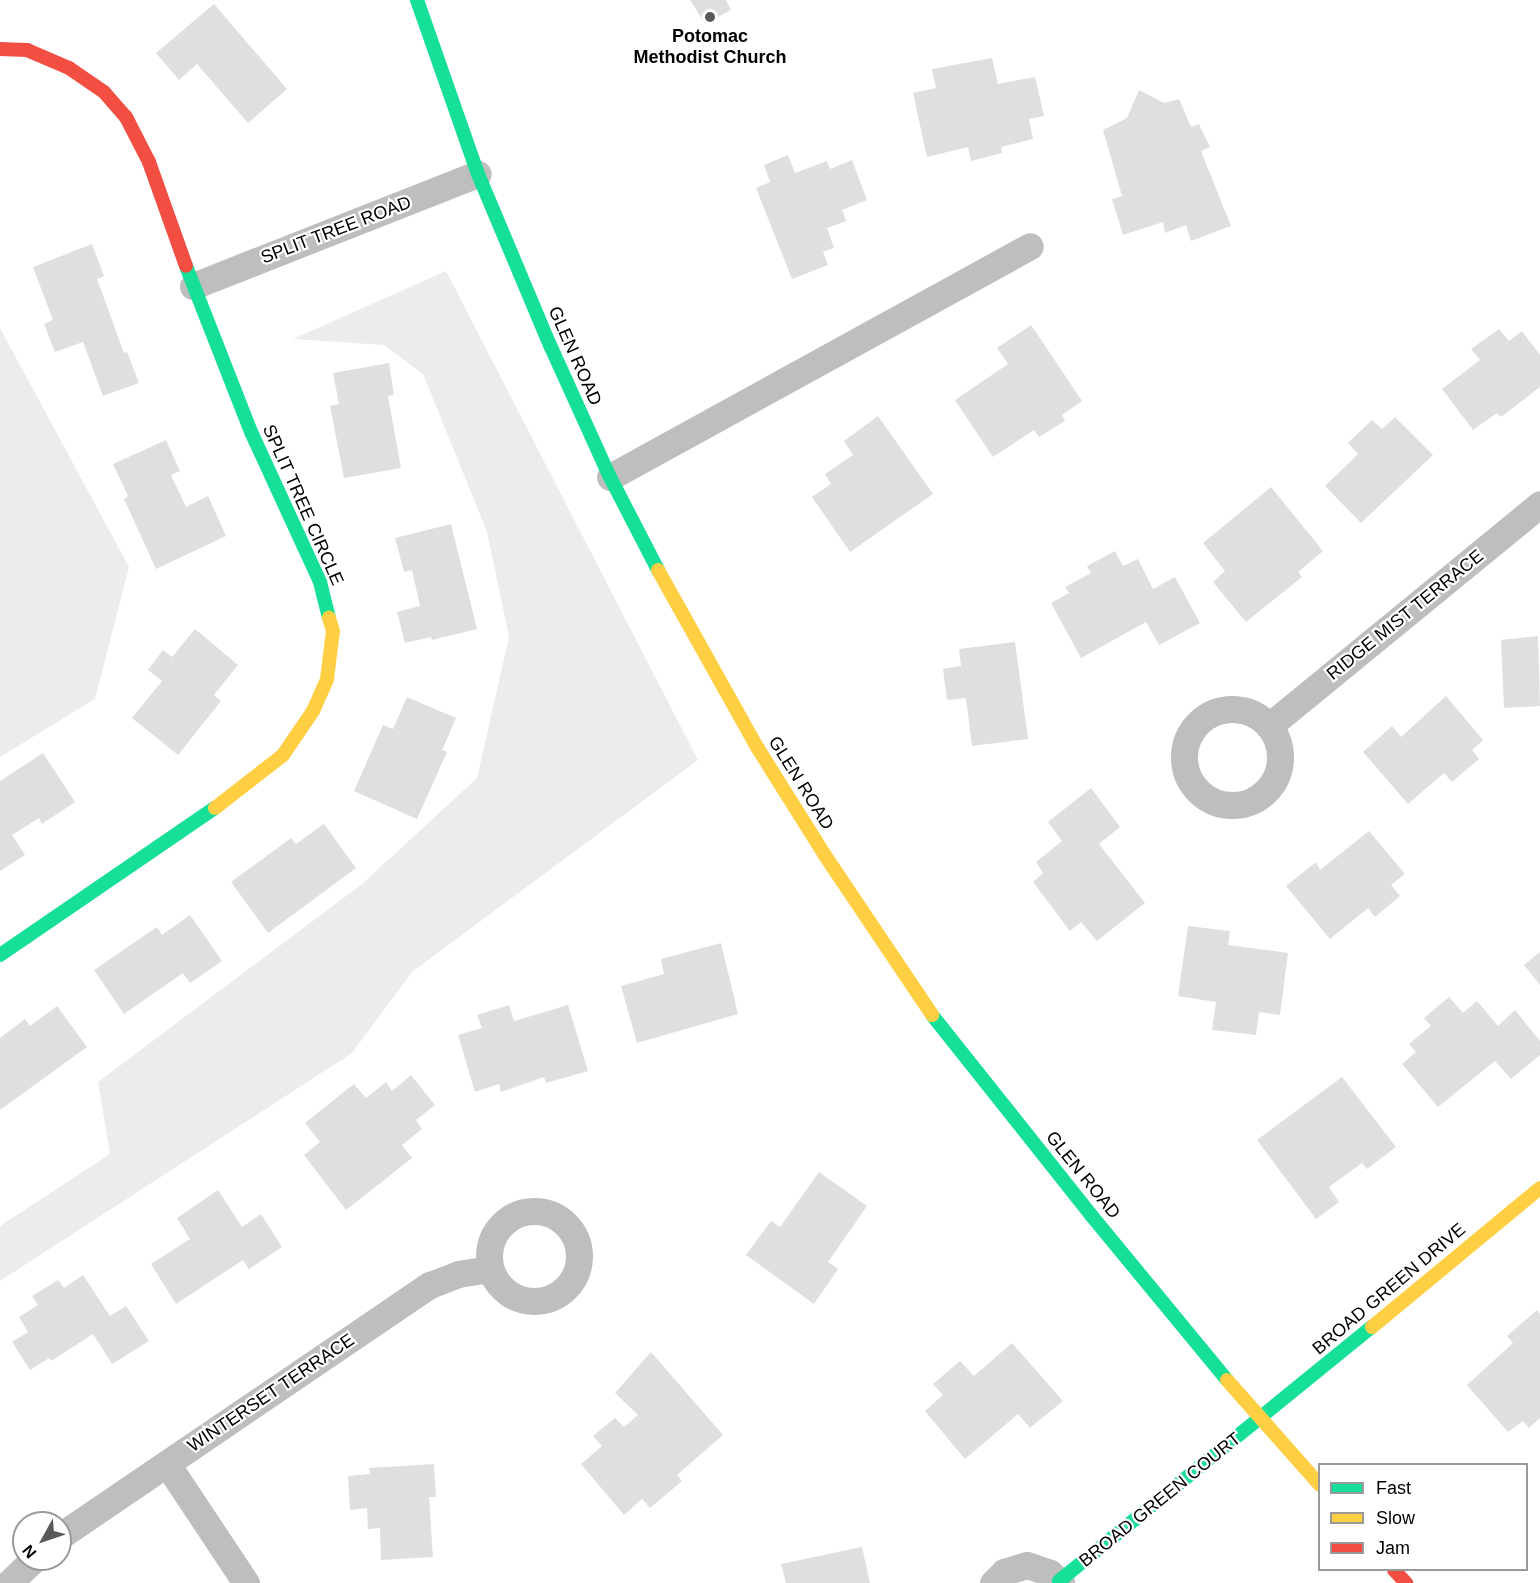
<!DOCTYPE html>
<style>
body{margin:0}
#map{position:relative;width:1540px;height:1583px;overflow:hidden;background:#fff;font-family:Helvetica,sans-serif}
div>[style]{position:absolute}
.green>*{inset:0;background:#ececec}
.building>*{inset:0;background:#dfdfdf}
.street>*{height:27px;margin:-13.5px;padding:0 13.5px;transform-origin:13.5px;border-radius:13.5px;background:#bebebe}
.street>.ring{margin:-13.5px;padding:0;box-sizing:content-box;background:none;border:27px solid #bebebe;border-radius:50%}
.fast>*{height:14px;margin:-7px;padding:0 7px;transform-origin:7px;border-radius:7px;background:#16e098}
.slow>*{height:14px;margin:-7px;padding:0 7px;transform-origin:7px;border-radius:7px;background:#ffcf43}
.jam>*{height:14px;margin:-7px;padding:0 7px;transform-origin:7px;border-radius:7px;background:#f24e42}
.dots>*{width:16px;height:16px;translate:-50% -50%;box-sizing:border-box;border:3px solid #fff;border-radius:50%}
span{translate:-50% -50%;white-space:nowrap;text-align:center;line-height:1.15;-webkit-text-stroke:4.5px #fff;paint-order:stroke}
.poi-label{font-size:18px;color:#000;font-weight:700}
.street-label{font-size:18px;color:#000}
.legend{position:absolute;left:1318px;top:1463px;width:210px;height:108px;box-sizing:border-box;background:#fff;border:2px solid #999;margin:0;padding:8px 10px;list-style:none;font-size:18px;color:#000}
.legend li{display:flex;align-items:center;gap:12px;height:30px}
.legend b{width:30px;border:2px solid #999}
.north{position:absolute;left:12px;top:1511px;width:60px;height:60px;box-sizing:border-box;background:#fff;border:2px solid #999;border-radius:50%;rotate:230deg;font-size:16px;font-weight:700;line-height:24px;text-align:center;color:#000}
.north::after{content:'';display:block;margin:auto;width:21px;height:27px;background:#595959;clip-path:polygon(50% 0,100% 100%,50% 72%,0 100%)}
</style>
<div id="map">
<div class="green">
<i style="clip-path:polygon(446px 271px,698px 760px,412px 972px,352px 1053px,0 1281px,0 1226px,110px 1154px,98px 1082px,362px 884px,477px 778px,509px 637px,487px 532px,423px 374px,384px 345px,293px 339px)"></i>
<i style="clip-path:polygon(0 328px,129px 567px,95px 699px,0 757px)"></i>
</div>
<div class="building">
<i style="clip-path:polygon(690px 0,726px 0,731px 10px,705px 24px)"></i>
<i style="clip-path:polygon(214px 4px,287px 89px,248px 123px,197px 64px,179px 80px,156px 53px)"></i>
<i style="clip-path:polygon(992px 58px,998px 84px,1035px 77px,1044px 116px,1029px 119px,1033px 139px,1001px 147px,1002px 153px,971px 161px,968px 147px,927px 157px,913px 93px,936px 88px,932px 69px)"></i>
<i style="clip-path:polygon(1139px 90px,1164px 103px,1179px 99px,1191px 127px,1199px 124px,1210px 147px,1201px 151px,1231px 226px,1191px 241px,1186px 225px,1165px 233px,1163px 222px,1123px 235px,1112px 199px,1122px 196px,1103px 130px,1127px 118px)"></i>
<i style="clip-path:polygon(788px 155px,795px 173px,827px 161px,830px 169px,852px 160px,867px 200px,842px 210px,846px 221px,827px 228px,834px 248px,823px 252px,828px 265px,792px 279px,756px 188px,770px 182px,764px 165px)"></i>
<i style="clip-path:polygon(92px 244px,104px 276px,97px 279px,124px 353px,127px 352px,139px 383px,103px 396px,83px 342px,55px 352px,44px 324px,53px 320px,33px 267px)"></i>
<i style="clip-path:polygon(1031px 325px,1082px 401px,1062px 415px,1065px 421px,1039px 437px,1034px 430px,993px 457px,955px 400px,1008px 364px,997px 348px)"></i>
<i style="clip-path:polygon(1499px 329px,1509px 341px,1522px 331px,1540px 355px,1540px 387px,1501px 417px,1497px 413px,1473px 430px,1442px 389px,1480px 360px,1471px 349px)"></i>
<i style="clip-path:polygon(389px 363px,394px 395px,388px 396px,401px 468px,344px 478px,330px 406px,339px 404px,333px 373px)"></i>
<i style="clip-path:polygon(878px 416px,933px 494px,850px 552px,812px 497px,831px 484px,825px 474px,853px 455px,844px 441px)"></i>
<i style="clip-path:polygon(1395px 417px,1433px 455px,1361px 523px,1325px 486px,1358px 454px,1348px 443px,1372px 420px,1382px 429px)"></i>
<i style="clip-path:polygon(166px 440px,180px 471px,171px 475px,186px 507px,208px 496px,226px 536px,156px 569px,124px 499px,128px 496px,113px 464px)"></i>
<i style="clip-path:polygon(1271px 487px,1323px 551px,1298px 572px,1302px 577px,1246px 622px,1213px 582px,1225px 571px,1203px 543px)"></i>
<i style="clip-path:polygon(451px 524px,477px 629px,432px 640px,431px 637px,405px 643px,397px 612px,420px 606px,412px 570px,404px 572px,395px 538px)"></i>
<i style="clip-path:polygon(1115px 551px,1123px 566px,1138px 559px,1153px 589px,1175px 577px,1200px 623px,1159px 645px,1146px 622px,1081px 658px,1051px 603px,1069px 593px,1065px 587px,1091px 573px,1087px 566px)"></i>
<i style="clip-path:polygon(195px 629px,238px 665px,214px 695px,221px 701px,178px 755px,132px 718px,162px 681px,148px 670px,163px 650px,172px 657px)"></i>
<i style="clip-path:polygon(1538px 636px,1540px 706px,1504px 708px,1501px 640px)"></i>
<i style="clip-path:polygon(1015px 642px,1028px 739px,972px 746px,966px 698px,947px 700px,943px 669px,961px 666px,959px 649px)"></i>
<i style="clip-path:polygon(1446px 696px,1483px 740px,1472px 750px,1479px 759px,1452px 782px,1444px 773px,1408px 804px,1363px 752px,1392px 726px,1401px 737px)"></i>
<i style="clip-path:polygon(407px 697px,456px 718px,442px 750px,447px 752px,417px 819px,354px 791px,383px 725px,393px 729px)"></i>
<i style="clip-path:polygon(43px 753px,75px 802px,42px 824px,39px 818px,12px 835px,25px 855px,0 871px,0 781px)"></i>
<i style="clip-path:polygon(1091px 788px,1120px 827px,1099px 844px,1145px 903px,1097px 941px,1081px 922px,1070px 931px,1033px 882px,1043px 873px,1036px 862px,1062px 841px,1048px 822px)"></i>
<i style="clip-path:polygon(324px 824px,356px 868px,268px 933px,231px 882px,291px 838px,296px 844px)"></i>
<i style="clip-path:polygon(1369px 831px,1405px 874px,1391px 885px,1400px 896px,1375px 917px,1368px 908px,1330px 939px,1286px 886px,1316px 862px,1320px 870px)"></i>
<i style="clip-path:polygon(190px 915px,222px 961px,190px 983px,183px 973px,124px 1014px,94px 970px,157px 927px,162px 935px)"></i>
<i style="clip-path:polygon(1188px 926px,1230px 931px,1228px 945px,1288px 953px,1280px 1015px,1259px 1012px,1256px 1035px,1212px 1030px,1216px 1002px,1178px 996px)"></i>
<i style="clip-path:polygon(721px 943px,738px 1014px,637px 1043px,621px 986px,664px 974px,661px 959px)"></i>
<i style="clip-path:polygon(1540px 952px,1540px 985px,1524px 965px)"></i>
<i style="clip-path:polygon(1449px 997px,1463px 1013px,1477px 1001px,1498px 1026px,1515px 1010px,1540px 1041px,1540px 1055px,1511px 1079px,1495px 1061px,1438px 1107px,1402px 1064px,1416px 1052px,1409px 1044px,1431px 1026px,1424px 1018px)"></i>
<i style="clip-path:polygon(509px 1005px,514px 1021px,568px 1005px,588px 1071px,546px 1083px,544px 1077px,501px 1092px,499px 1084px,475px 1092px,458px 1035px,482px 1028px,477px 1015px)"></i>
<i style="clip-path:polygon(57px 1006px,87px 1047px,0 1110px,0 1038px,25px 1019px,30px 1026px)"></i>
<i style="clip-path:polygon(411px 1075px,435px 1105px,416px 1120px,422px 1129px,402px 1145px,412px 1158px,346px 1210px,304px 1155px,320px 1142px,305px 1123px,354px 1084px,366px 1098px,386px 1082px,392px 1091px)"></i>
<i style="clip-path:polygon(1342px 1077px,1396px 1147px,1367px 1169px,1362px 1163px,1329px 1187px,1339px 1202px,1316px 1219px,1257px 1140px)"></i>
<i style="clip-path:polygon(819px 1172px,867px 1206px,828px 1262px,838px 1269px,814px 1304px,746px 1255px,771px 1221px,780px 1227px)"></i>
<i style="clip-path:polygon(218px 1190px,242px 1227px,261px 1214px,282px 1247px,249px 1269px,243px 1260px,176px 1304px,151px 1264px,190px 1239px,177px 1218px)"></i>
<i style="clip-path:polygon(83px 1275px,110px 1316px,126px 1306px,149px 1341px,112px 1364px,93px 1334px,51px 1361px,49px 1358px,30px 1370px,12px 1342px,28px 1332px,19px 1317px,38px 1305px,32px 1296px,58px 1280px,64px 1288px)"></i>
<i style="clip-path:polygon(1537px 1310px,1540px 1314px,1540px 1418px,1529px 1428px,1523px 1421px,1508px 1432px,1467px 1385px,1513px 1343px,1507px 1336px)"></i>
<i style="clip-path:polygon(1012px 1343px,1063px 1401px,1030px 1428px,1018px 1414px,965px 1459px,925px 1411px,943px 1395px,933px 1384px,960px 1361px,974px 1376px)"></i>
<i style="clip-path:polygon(651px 1352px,723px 1435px,677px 1475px,682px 1481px,650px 1508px,642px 1499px,624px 1515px,581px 1464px,602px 1446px,593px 1436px,615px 1418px,624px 1427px,638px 1415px,615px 1393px)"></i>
<i style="clip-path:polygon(434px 1464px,436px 1497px,429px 1497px,433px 1557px,381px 1560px,380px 1528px,368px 1529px,367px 1508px,350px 1510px,348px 1476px,370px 1474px,369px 1468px)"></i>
<i style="clip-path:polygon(862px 1547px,870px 1583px,786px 1583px,781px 1564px)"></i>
</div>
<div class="street">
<i style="left:193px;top:286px;width:306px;rotate:-21.5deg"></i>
<i style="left:610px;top:477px;width:479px;rotate:-28.8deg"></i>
<i class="ring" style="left:1184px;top:709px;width:69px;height:69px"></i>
<i style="left:1269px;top:726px;width:350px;rotate:-39.3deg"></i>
<i class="ring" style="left:489px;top:1211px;width:63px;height:63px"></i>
<i style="left:167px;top:1464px;width:143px;rotate:56.4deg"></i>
<i style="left:60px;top:1536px;width:447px;rotate:-34.2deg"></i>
<i style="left:430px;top:1285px;width:30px;rotate:-21deg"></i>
<i style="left:458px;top:1274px;width:32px;rotate:-9deg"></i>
<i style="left:9px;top:1583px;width:35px;rotate:-44deg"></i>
<i style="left:993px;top:1583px;width:16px;rotate:-45deg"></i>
<i style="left:1004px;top:1572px;width:24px;rotate:-17deg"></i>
<i style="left:1027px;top:1565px;width:24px;rotate:19deg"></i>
<i style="left:1050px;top:1573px;width:15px;rotate:42deg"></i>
</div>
<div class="fast">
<i style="left:417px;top:0;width:184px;rotate:70.7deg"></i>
<i style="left:478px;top:174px;width:186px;rotate:67.2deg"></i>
<i style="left:550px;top:345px;width:145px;rotate:65.6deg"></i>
<i style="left:610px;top:477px;width:105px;rotate:62.7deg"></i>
<i style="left:186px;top:266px;width:180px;rotate:68.6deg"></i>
<i style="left:252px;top:434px;width:163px;rotate:65.3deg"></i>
<i style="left:320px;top:582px;width:37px;rotate:76deg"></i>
<i style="left:0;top:955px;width:260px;rotate:-34.4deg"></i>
<i style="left:932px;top:1015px;width:256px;rotate:51.5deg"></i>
<i style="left:1091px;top:1215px;width:214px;rotate:50.5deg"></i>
<i style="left:1059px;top:1581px;width:403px;rotate:-39.1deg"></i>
</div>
<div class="slow">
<i style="left:658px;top:570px;width:203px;rotate:60.8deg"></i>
<i style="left:757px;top:747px;width:126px;rotate:57.9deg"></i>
<i style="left:824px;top:854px;width:194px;rotate:56.1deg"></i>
<i style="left:215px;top:808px;width:86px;rotate:-37.9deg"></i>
<i style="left:283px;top:755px;width:53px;rotate:-55.7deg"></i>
<i style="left:313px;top:711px;width:35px;rotate:-66deg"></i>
<i style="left:327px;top:679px;width:48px;rotate:-82.9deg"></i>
<i style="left:333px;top:631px;width:14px;rotate:-107deg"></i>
<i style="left:1372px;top:1327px;width:218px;rotate:-39.6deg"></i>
<i style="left:1227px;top:1380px;width:140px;rotate:48.5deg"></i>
</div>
<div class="jam">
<i style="left:0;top:49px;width:27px;rotate:2deg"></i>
<i style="left:27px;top:50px;width:46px;rotate:23.2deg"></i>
<i style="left:69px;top:68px;width:42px;rotate:34.4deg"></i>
<i style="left:104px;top:92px;width:33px;rotate:49deg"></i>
<i style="left:126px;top:117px;width:51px;rotate:62.9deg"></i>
<i style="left:149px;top:162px;width:110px;rotate:70.4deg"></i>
<i style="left:1394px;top:1570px;width:18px;rotate:47deg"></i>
</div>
<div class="dots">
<i style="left:710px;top:17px;background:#595959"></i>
</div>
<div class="poi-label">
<span style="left:710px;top:47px">Potomac<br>Methodist Church</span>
</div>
<div class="street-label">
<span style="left:336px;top:230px;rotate:-21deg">SPLIT TREE ROAD</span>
<span style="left:575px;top:356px;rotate:66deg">GLEN ROAD</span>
<span style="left:303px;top:505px;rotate:66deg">SPLIT TREE CIRCLE</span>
<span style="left:1405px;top:615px;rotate:-39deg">RIDGE MIST TERRACE</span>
<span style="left:801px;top:783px;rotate:58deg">GLEN ROAD</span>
<span style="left:1083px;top:1175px;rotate:51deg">GLEN ROAD</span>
<span style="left:1389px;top:1289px;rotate:-40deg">BROAD GREEN DRIVE</span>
<span style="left:271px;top:1393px;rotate:-34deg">WINTERSET TERRACE</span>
<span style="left:1160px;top:1500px;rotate:-39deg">BROAD GREEN COURT</span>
</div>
<ul class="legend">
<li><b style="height:8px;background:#16e098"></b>Fast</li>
<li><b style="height:8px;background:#ffcf43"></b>Slow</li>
<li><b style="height:8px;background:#f24e42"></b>Jam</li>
</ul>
<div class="north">N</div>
</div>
